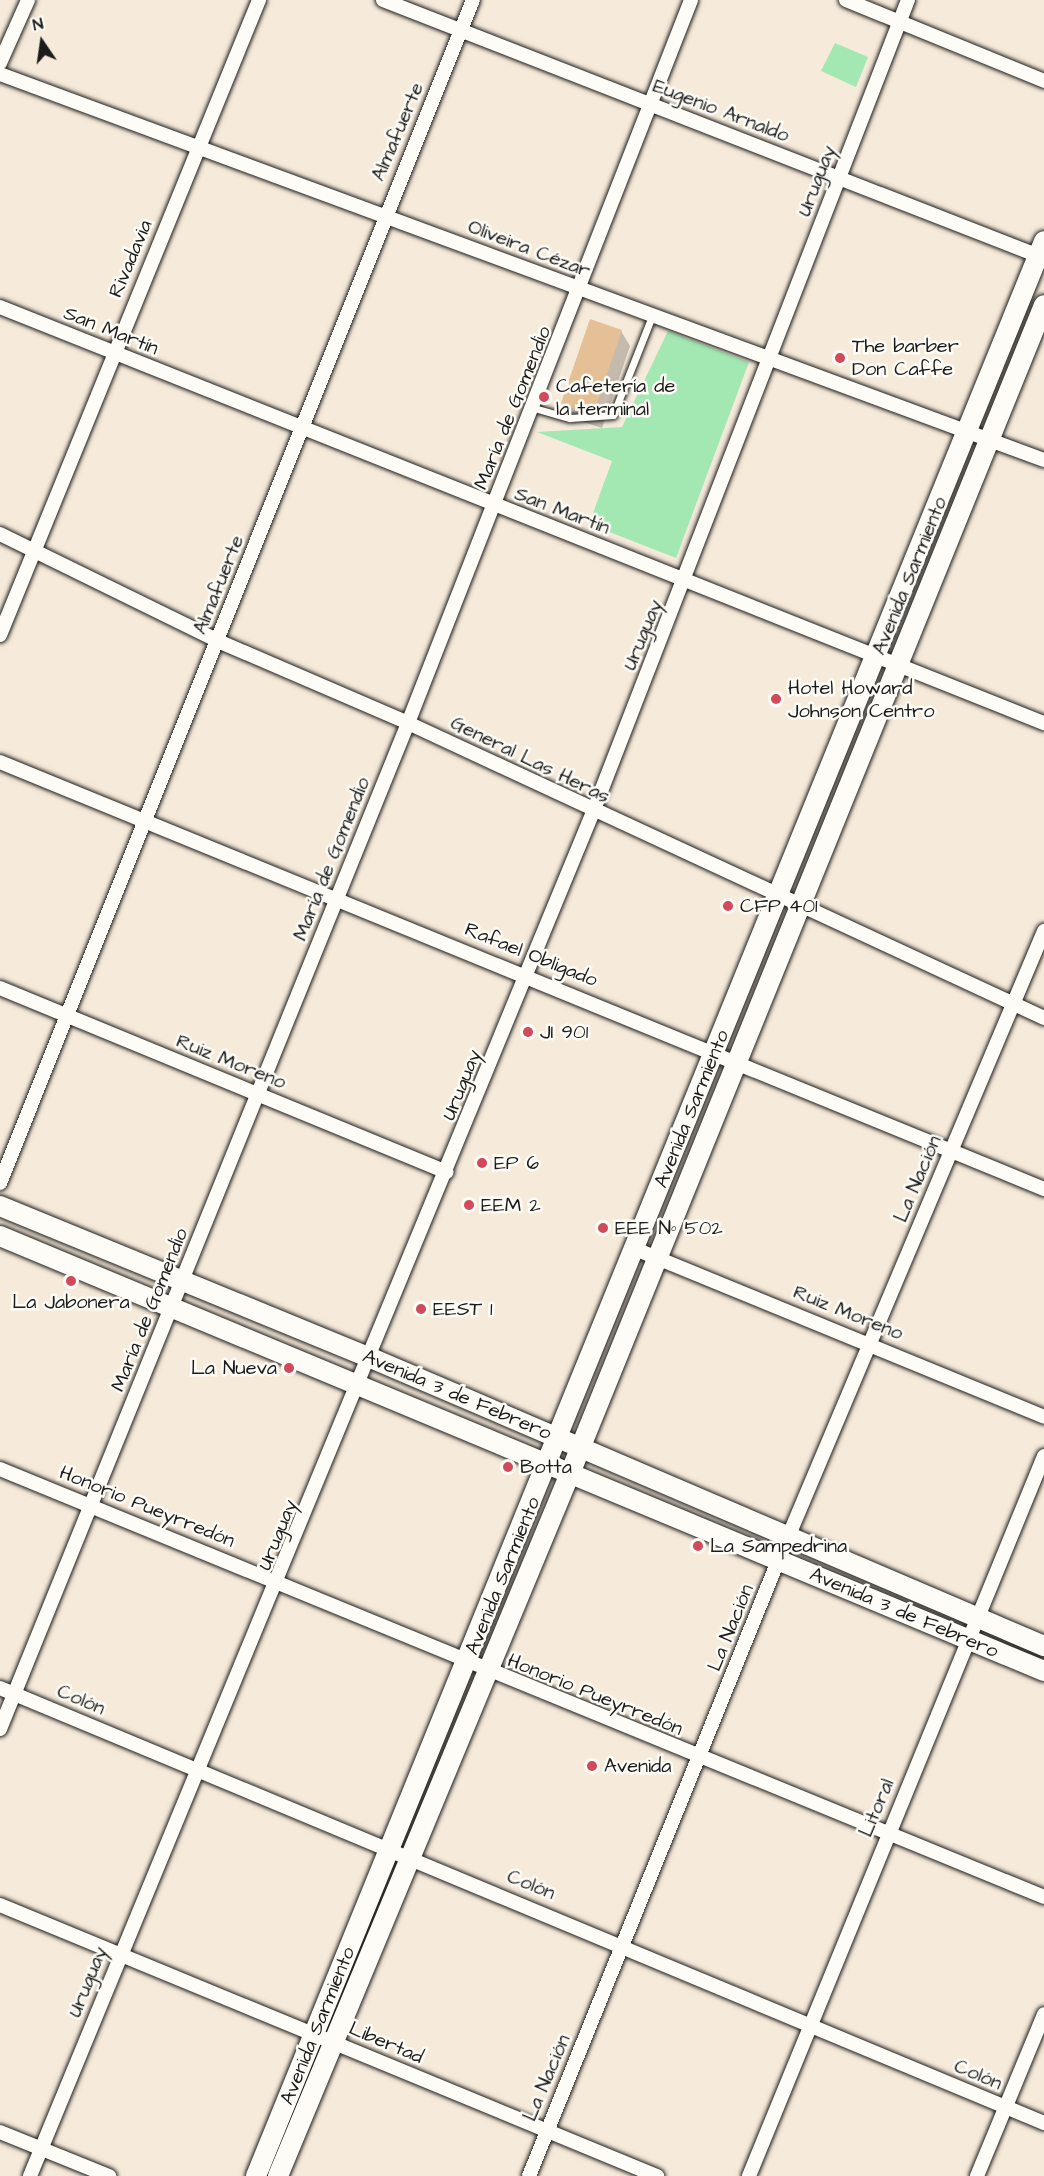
<!DOCTYPE html>
<meta charset="utf-8">
<style>
body{margin:0}
#map{position:relative;width:1044px;height:2176px;overflow:hidden;background:#f6eada;font-family:"Architects Daughter",sans-serif}
div>[style]{position:absolute}
.green>*{inset:0;background:#a3e7b2}
.shadow>*{inset:0;background:#0003}
.building>*{inset:0;background:#e5c096}
.roads{filter:drop-shadow(0 0 2px #1c1c1c) drop-shadow(0 0 2px #1c1c1c)}
.lane>*{height:7px;margin:-3.5px;padding:0 3.5px;transform-origin:3.5px;border-radius:3.5px;background:#fdfcf7}
.street>*{height:14px;margin:-7px;padding:0 7px;transform-origin:7px;border-radius:7px;background:#fdfcf7}
.secondary>*{height:20px;margin:-10px;padding:0 10px;transform-origin:10px;border-radius:10px;background:#fdfcf7}
.dots>*{width:16px;height:16px;translate:-50% -50%;box-sizing:border-box;border:3px solid #fdfcf7;border-radius:50%}
span{translate:-50% -50%;white-space:nowrap;text-align:center;line-height:1.15;-webkit-text-stroke:5px #fdfcf7;paint-order:stroke}
.street-label{font-size:20px;color:#1c1c1c}
.poi-label{font-size:20px;color:#1c1c1c}
.left{translate:0 -50%;text-align:left}
.right{translate:-100% -50%;text-align:right}
.north{position:absolute;left:12px;top:12px;width:60px;height:60px;-webkit-text-stroke:4px #fdfcf7;paint-order:stroke;rotate:347deg;font-size:16px;font-weight:700;line-height:24px;text-align:center;color:#1c1c1c}
.north::after{content:'';display:block;margin:auto;width:21px;height:27px;background:#1c1c1c;clip-path:polygon(50% 0,100% 100%,50% 72%,0 100%)}
</style>
<div id="map">
<div class="green">
<i style="clip-path:polygon(835px 43px,868px 57px,856px 87px,821px 71px)"></i>
<i style="clip-path:polygon(668px 331px,749px 362px,676px 558px,589px 524px,612px 461px,537px 432px,622px 427px)"></i>
</div>
<div class="shadow">
<i style="clip-path:polygon(621px 331px,630px 346px,602px 428px,571px 418px,563px 403px)"></i>
</div>
<div class="building">
<i style="clip-path:polygon(590px 319px,622px 330px,593px 415px,561px 403px)"></i>
</div>
<div class="roads">
<div class="lane">
<i style="left:534px;top:408px;width:37px;rotate:16deg"></i>
<i style="left:570px;top:418px;width:43px;rotate:-4deg"></i>
<i style="left:613px;top:415px;width:106px;rotate:-68.5deg"></i>
</div>
<div class="street">
<i style="left:383px;top:0;width:710px;rotate:21.32deg"></i>
<i style="left:846px;top:0;width:214px;rotate:22.2deg"></i>
<i style="left:0;top:63px;width:69px;rotate:-66deg"></i>
<i style="left:0;top:74px;width:1113px;rotate:20.29deg"></i>
<i style="left:0;top:307px;width:1124px;rotate:21.73deg"></i>
<i style="left:0;top:534px;width:243px;rotate:26.1deg"></i>
<i style="left:218px;top:641px;width:207px;rotate:23.3deg"></i>
<i style="left:408px;top:723px;width:701px;rotate:24.88deg"></i>
<i style="left:0;top:635px;width:686px;rotate:-67.81deg"></i>
<i style="left:0;top:762px;width:1128px;rotate:22.24deg"></i>
<i style="left:0;top:988px;width:483px;rotate:22.4deg"></i>
<i style="left:0;top:1183px;width:1274px;rotate:-68.21deg"></i>
<i style="left:635px;top:1249px;width:442px;rotate:22.3deg"></i>
<i style="left:0;top:1469px;width:1128px;rotate:22.29deg"></i>
<i style="left:0;top:1688px;width:1131px;rotate:22.62deg"></i>
<i style="left:0;top:1729px;width:1086px;rotate:-67.92deg"></i>
<i style="left:408px;top:723px;width:776px;rotate:-68.62deg"></i>
<i style="left:0;top:1905px;width:711px;rotate:22.42deg"></i>
<i style="left:0;top:2132px;width:118px;rotate:22deg"></i>
<i style="left:30px;top:2176px;width:1476px;rotate:-67.57deg"></i>
<i style="left:593px;top:812px;width:871px;rotate:-68.8deg"></i>
<i style="left:529px;top:2176px;width:663px;rotate:-67.96deg"></i>
<i style="left:778px;top:1561px;width:684px;rotate:-67.11deg"></i>
<i style="left:749px;top:2176px;width:778px;rotate:-67.72deg"></i>
<i style="left:977px;top:2176px;width:175px;rotate:-67.5deg"></i>
</div>
<div class="secondary">
<i style="left:0;top:1206px;width:401px;rotate:22.3deg"></i>
<i style="left:371px;top:1358px;width:732px;rotate:23.17deg"></i>
<i style="left:0;top:1236px;width:1131px;rotate:22.62deg"></i>
<i style="left:256px;top:2176px;width:2089px;rotate:-67.84deg"></i>
<i style="left:278px;top:2176px;width:763px;rotate:-67.43deg"></i>
<i style="left:571px;top:1471px;width:1258px;rotate:-67.92deg"></i>
</div>
</div>
<div class="dots">
<i style="left:840px;top:358px;background:#d1495b"></i>
<i style="left:544px;top:397px;background:#d1495b"></i>
<i style="left:776px;top:699px;background:#d1495b"></i>
<i style="left:728px;top:906px;background:#d1495b"></i>
<i style="left:528px;top:1032px;background:#d1495b"></i>
<i style="left:482px;top:1163px;background:#d1495b"></i>
<i style="left:469px;top:1205px;background:#d1495b"></i>
<i style="left:603px;top:1228px;background:#d1495b"></i>
<i style="left:71px;top:1281px;background:#d1495b"></i>
<i style="left:421px;top:1309px;background:#d1495b"></i>
<i style="left:289px;top:1368px;background:#d1495b"></i>
<i style="left:508px;top:1467px;background:#d1495b"></i>
<i style="left:698px;top:1546px;background:#d1495b"></i>
<i style="left:592px;top:1766px;background:#d1495b"></i>
</div>
<div class="street-label">
<span style="left:721px;top:111px;rotate:21deg">Eugenio Arnaldo</span>
<span style="left:398px;top:132px;rotate:-67deg">Almafuerte</span>
<span style="left:817px;top:181px;rotate:-69deg">Uruguay</span>
<span style="left:529px;top:249px;rotate:21deg">Oliveira Cézar</span>
<span style="left:131px;top:259px;rotate:-67deg">Rivadavia</span>
<span style="left:111px;top:331px;rotate:22deg">San Martín</span>
<span style="left:513px;top:408px;rotate:-68deg">María de Gomendio</span>
<span style="left:562px;top:511px;rotate:21deg">San Martín</span>
<span style="left:910px;top:576px;rotate:-68deg">Avenida Sarmiento</span>
<span style="left:219px;top:585px;rotate:-68deg">Almafuerte</span>
<span style="left:643px;top:635px;rotate:-68deg">Uruguay</span>
<span style="left:530px;top:760px;rotate:26deg">General Las Heras</span>
<span style="left:332px;top:859px;rotate:-68deg">María de Gomendio</span>
<span style="left:531px;top:955px;rotate:22deg">Rafael Obligado</span>
<span style="left:231px;top:1062px;rotate:22deg">Ruiz Moreno</span>
<span style="left:462px;top:1085px;rotate:-68deg">Uruguay</span>
<span style="left:692px;top:1109px;rotate:-68deg">Avenida Sarmiento</span>
<span style="left:918px;top:1179px;rotate:-67deg">La Nación</span>
<span style="left:150px;top:1310px;rotate:-68deg">María de Gomendio</span>
<span style="left:848px;top:1313px;rotate:22deg">Ruiz Moreno</span>
<span style="left:457px;top:1395px;rotate:23deg">Avenida 3 de Febrero</span>
<span style="left:147px;top:1507px;rotate:22deg">Honorio Pueyrredón</span>
<span style="left:278px;top:1535px;rotate:-68deg">Uruguay</span>
<span style="left:503px;top:1576px;rotate:-68deg">Avenida Sarmiento</span>
<span style="left:904px;top:1613px;rotate:23deg">Avenida 3 de Febrero</span>
<span style="left:731px;top:1628px;rotate:-68deg">La Nación</span>
<span style="left:595px;top:1695px;rotate:22deg">Honorio Pueyrredón</span>
<span style="left:81px;top:1700px;rotate:23deg">Colón</span>
<span style="left:877px;top:1808px;rotate:-67deg">Litoral</span>
<span style="left:531px;top:1885px;rotate:22deg">Colón</span>
<span style="left:88px;top:1982px;rotate:-68deg">Uruguay</span>
<span style="left:318px;top:2026px;rotate:-68deg">Avenida Sarmiento</span>
<span style="left:386px;top:2043px;rotate:23deg">Libertad</span>
<span style="left:978px;top:2075px;rotate:23deg">Colón</span>
<span style="left:547px;top:2078px;rotate:-67deg">La Nación</span>
</div>
<div class="poi-label">
<span class="left" style="left:852px;top:358px">The barber<br>Don Caffe</span>
<span class="left" style="left:556px;top:398px">Cafetería de<br>la terminal</span>
<span class="left" style="left:788px;top:700px">Hotel Howard<br>Johnson Centro</span>
<span class="left" style="left:740px;top:906px">CFP 401</span>
<span class="left" style="left:540px;top:1032px">JI 901</span>
<span class="left" style="left:494px;top:1163px">EP 6</span>
<span class="left" style="left:481px;top:1205px">EEM 2</span>
<span class="left" style="left:615px;top:1228px">EEE Nº 502</span>
<span style="left:71px;top:1302px">La Jabonera</span>
<span class="left" style="left:433px;top:1309px">EEST 1</span>
<span class="right" style="left:277px;top:1368px">La Nueva</span>
<span class="left" style="left:520px;top:1467px">Botta</span>
<span class="left" style="left:710px;top:1546px">La Sampedrina</span>
<span class="left" style="left:604px;top:1766px">Avenida</span>
</div>
<div class="north">N</div>
</div>
